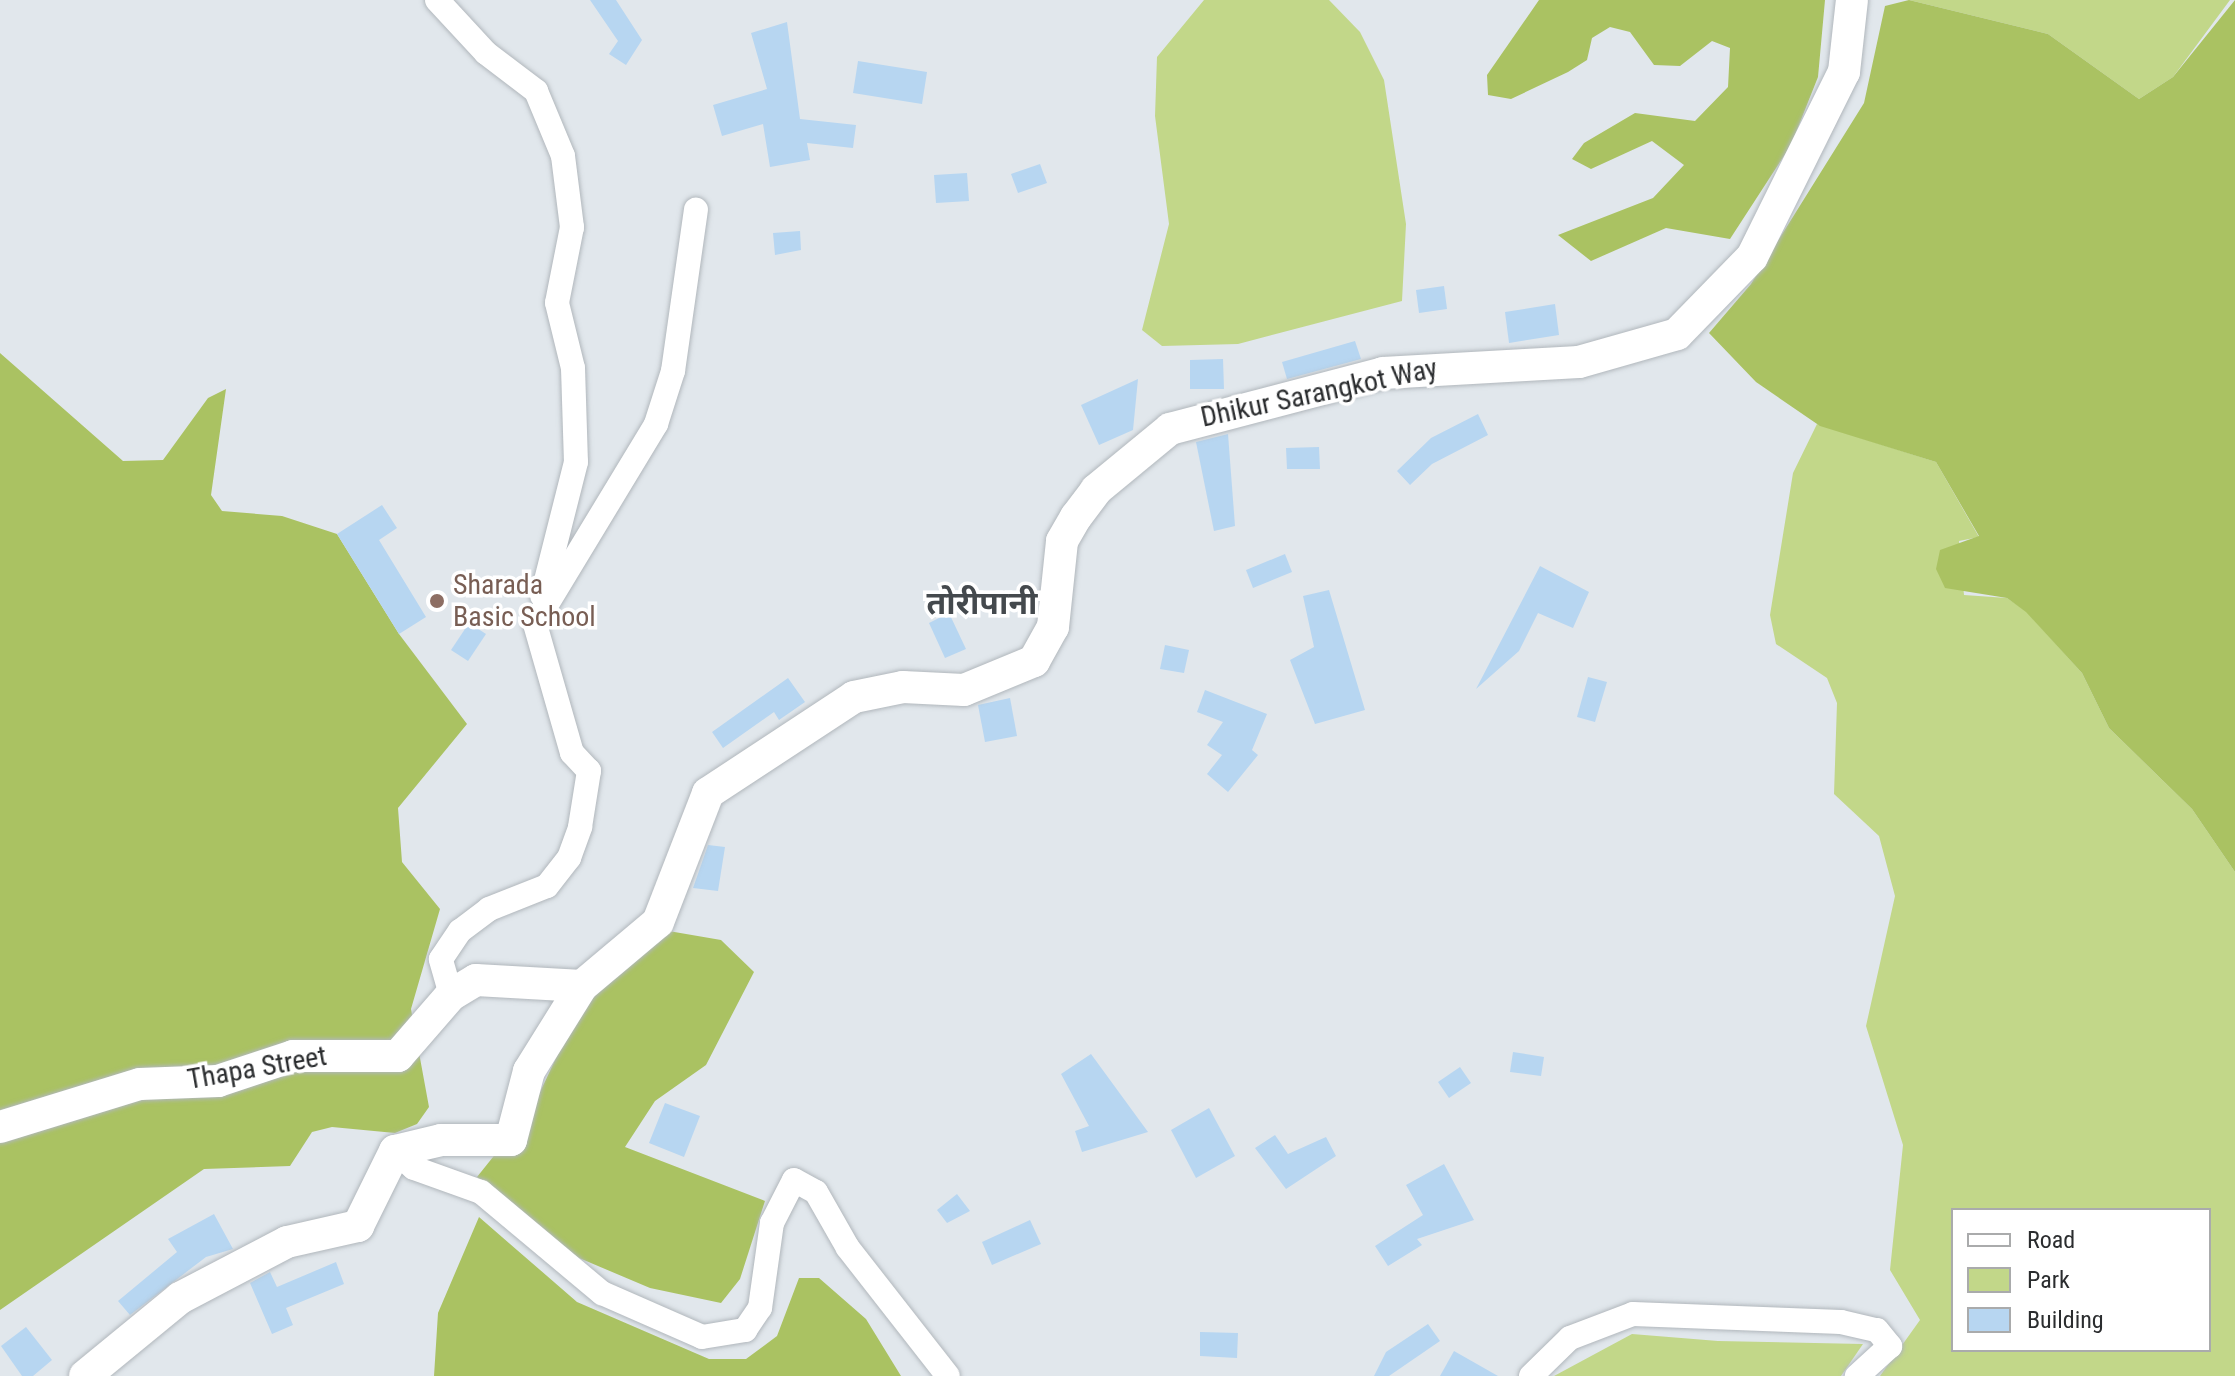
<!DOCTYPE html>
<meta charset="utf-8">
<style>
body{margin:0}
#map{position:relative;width:2235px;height:1376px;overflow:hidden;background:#e1e7ec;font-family:"Roboto Condensed","Noto Sans Devanagari",sans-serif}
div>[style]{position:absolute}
.green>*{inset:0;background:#c2d789}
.forest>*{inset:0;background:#aac262}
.building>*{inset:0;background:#b7d6f1}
.roads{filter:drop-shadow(0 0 2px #b1b7bc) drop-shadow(0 0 2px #b1b7bc)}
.minor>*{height:24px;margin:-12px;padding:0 12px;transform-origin:12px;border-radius:12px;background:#fff}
.tertiary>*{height:32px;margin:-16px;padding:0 16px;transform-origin:16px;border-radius:16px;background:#fff}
.dots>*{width:22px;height:22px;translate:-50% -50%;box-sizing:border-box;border:4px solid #fff;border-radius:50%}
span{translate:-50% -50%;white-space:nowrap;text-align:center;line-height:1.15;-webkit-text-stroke:7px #fff;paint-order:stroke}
.street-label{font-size:28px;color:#2b2d2f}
.education-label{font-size:28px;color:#785e54}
.left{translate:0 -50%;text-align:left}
.quarter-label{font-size:32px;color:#44494d;font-weight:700}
.legend{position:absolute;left:1951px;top:1208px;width:260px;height:144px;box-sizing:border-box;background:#fff;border:2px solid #aaabac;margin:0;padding:10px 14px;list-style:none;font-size:24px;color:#2b2d2f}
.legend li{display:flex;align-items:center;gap:16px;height:40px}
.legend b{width:40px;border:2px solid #aaabac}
</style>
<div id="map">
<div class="green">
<i style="clip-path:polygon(1204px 0,1329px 0,1360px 32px,1384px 80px,1406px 224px,1402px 301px,1238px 344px,1162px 346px,1142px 330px,1169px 224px,1155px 116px,1157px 57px)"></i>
<i style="clip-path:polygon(1909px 0,2230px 0,2173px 77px,2139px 99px,2048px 34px)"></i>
<i style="clip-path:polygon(evenodd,1817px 424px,1936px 462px,1979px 537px,1959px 541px,1964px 595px,2007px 598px,2026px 611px,2082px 673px,2109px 728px,2192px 809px,2235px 872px,2235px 1376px,1880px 1376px,1920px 1320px,1890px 1270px,1903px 1145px,1866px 1026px,1895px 896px,1879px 836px,1834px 794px,1837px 703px,1827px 678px,1776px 644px,1770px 615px,1793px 473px,1817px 424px,1953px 1210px,2209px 1210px,2209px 1350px,1953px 1350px,1953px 1210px)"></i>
<i style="clip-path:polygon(1632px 1334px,1718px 1341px,1863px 1344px,1841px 1376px,1554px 1376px)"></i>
</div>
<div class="forest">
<i style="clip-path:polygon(1539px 0,1825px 0,1818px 77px,1791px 145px,1730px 239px,1666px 228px,1591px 261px,1558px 235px,1653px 198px,1684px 165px,1652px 141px,1591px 169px,1572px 159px,1584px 143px,1635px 113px,1695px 121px,1728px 87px,1730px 48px,1712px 41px,1680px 66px,1654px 65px,1630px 32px,1610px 27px,1592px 38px,1587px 60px,1568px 72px,1511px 99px,1488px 95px,1487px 75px)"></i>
<i style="clip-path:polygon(1909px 0,2048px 34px,2139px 99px,2173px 77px,2235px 0,2235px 872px,2192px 809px,2109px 728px,2082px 673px,2026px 612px,2007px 598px,1945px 588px,1936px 569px,1940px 550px,1979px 536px,1936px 462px,1820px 426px,1756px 382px,1709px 333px,1751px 284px,1864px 103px,1885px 6px)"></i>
<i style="clip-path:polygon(0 353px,123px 461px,163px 460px,208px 398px,226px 389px,211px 495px,222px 511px,282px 516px,337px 534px,399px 634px,467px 724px,398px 808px,402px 862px,440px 909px,411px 1009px,429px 1107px,417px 1124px,395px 1133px,332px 1127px,312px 1132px,290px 1166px,204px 1169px,0 1310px)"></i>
<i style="clip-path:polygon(657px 929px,721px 940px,754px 972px,706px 1065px,655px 1101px,625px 1147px,765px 1201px,740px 1279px,721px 1303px,650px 1288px,572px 1255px,477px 1177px,533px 1107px,581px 1005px)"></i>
<i style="clip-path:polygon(479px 1217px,577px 1302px,709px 1359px,746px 1359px,777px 1336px,799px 1278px,819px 1278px,866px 1319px,901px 1376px,434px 1376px,438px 1313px)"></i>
</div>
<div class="building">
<i style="clip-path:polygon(590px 0,616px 0,642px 40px,626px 65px,609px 54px,618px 41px)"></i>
<i style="clip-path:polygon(787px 22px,800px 119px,856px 125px,853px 148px,807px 143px,810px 160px,770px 167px,763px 124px,722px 136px,713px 105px,767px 89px,751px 33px)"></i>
<i style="clip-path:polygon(858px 61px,927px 72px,922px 104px,853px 93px)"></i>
<i style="clip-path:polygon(1040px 164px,1047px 183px,1018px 193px,1011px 174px)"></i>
<i style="clip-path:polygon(967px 173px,969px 201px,936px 203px,934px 175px)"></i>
<i style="clip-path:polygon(800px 231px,801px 250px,775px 255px,773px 233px)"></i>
<i style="clip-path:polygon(1444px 286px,1447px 309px,1419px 313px,1416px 290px)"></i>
<i style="clip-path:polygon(1555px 304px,1559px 335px,1509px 343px,1505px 312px)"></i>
<i style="clip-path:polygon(1355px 341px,1361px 359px,1287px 379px,1282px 362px)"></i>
<i style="clip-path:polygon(1223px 359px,1224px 389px,1190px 389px,1190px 360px)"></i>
<i style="clip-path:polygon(1138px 379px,1133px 430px,1099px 445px,1081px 405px)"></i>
<i style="clip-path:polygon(1478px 414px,1488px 435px,1432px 464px,1410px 485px,1397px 471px,1431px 438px)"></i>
<i style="clip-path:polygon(1228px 434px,1235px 526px,1214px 531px,1196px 442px)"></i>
<i style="clip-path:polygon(1319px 447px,1320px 469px,1287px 469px,1286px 448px)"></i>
<i style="clip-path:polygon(382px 505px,397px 528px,379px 540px,426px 617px,399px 634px,337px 534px)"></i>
<i style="clip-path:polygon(1285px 554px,1292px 572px,1253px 588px,1246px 570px)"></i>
<i style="clip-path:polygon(1540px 566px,1589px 592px,1573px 628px,1538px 613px,1519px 651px,1476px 689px)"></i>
<i style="clip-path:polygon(1329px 590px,1365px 710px,1315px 724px,1290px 660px,1314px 647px,1303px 596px)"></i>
<i style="clip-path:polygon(949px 613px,966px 649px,945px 658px,929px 623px)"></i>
<i style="clip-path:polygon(469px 623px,486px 634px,468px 661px,451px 650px)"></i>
<i style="clip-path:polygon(1165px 645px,1189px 650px,1184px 673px,1160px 669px)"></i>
<i style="clip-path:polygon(1588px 677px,1607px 682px,1595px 722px,1577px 717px)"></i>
<i style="clip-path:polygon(788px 678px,805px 702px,779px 720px,774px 712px,723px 748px,712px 732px)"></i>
<i style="clip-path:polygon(1205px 690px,1267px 714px,1252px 750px,1258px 755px,1228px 792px,1207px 774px,1222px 755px,1207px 745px,1223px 722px,1197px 712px)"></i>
<i style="clip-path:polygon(1010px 698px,1017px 736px,985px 742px,978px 705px)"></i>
<i style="clip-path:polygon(708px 845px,725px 847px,718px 891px,693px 888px)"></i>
<i style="clip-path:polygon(1513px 1052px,1544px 1057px,1541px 1076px,1510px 1072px)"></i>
<i style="clip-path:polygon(1091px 1054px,1148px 1132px,1082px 1152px,1075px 1131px,1089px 1126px,1061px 1074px)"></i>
<i style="clip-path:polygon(1460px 1067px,1471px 1083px,1449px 1098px,1438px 1082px)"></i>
<i style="clip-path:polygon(665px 1103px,700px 1116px,684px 1157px,649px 1143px)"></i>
<i style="clip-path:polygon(1209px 1108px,1235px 1156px,1196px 1178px,1171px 1130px)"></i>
<i style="clip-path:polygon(1275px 1135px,1288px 1154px,1326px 1137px,1336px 1156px,1286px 1189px,1255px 1148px)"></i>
<i style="clip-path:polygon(1444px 1164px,1474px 1220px,1417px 1239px,1422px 1245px,1388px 1266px,1375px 1246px,1423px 1215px,1406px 1185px)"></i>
<i style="clip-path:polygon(957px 1194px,970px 1211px,947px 1223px,937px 1210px)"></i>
<i style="clip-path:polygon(214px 1214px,233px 1249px,206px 1257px,130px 1315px,118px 1301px,177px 1252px,168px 1239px)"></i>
<i style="clip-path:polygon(1030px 1220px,1041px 1244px,992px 1265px,982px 1242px)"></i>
<i style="clip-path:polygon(336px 1262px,344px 1284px,286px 1308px,293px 1325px,272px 1334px,250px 1283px,270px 1272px,277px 1287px)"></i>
<i style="clip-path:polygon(1428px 1324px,1440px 1341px,1389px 1376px,1374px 1376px,1386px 1352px)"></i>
<i style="clip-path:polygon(26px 1327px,52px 1360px,33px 1376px,22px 1376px,1px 1346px)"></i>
<i style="clip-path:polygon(1200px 1332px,1238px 1333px,1237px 1358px,1200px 1356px)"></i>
<i style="clip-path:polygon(1454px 1351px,1498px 1376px,1440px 1376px)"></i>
</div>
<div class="roads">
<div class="minor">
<i style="left:437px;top:0;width:72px;rotate:47.2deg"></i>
<i style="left:486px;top:53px;width:63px;rotate:37.2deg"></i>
<i style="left:536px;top:91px;width:70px;rotate:67.4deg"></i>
<i style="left:563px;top:156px;width:72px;rotate:82.8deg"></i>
<i style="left:572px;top:227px;width:77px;rotate:101.2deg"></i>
<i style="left:557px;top:303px;width:67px;rotate:76.2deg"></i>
<i style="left:573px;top:368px;width:94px;rotate:88.2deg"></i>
<i style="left:576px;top:462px;width:138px;rotate:104.2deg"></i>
<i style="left:451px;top:995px;width:37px;rotate:-106deg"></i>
<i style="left:441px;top:959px;width:34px;rotate:-56deg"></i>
<i style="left:460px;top:931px;width:36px;rotate:-37deg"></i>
<i style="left:489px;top:909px;width:62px;rotate:-21.6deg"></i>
<i style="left:547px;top:886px;width:36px;rotate:-52deg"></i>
<i style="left:569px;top:858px;width:33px;rotate:-70deg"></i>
<i style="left:580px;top:827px;width:57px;rotate:-80.9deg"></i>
<i style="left:589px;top:771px;width:25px;rotate:-133deg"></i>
<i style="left:572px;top:753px;width:134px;rotate:-106deg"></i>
<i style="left:535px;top:624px;width:234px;rotate:-58.8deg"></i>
<i style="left:656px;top:424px;width:56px;rotate:-72.2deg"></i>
<i style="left:673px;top:371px;width:163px;rotate:-81.9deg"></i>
<i style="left:395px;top:1151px;width:25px;rotate:42deg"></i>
<i style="left:414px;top:1168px;width:71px;rotate:19.7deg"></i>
<i style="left:481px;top:1192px;width:158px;rotate:39.9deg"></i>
<i style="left:602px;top:1293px;width:109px;rotate:23.7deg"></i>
<i style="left:702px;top:1337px;width:44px;rotate:-9.2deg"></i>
<i style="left:745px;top:1330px;width:27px;rotate:-56deg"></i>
<i style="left:760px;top:1308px;width:86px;rotate:-82deg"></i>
<i style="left:772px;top:1223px;width:48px;rotate:-62.9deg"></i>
<i style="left:794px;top:1180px;width:25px;rotate:29deg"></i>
<i style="left:816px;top:1192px;width:64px;rotate:60.3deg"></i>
<i style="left:848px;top:1248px;width:162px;rotate:52deg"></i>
<i style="left:1531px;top:1376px;width:54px;rotate:-44.3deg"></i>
<i style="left:1570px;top:1338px;width:67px;rotate:-20.9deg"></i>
<i style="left:1633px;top:1314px;width:208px;rotate:2.2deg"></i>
<i style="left:1841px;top:1322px;width:37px;rotate:13deg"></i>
<i style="left:1877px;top:1330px;width:21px;rotate:51deg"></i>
<i style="left:1890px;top:1346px;width:45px;rotate:137.7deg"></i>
</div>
<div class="tertiary">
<i style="left:0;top:1127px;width:146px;rotate:-17.1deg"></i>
<i style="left:140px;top:1084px;width:78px;rotate:-2.2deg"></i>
<i style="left:218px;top:1081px;width:79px;rotate:-18.4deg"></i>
<i style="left:293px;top:1056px;width:105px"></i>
<i style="left:398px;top:1056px;width:81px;rotate:-49deg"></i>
<i style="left:451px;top:995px;width:29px;rotate:-31deg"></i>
<i style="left:476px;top:980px;width:106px;rotate:3.2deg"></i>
<i style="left:85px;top:1376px;width:123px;rotate:-39.4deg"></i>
<i style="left:180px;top:1298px;width:121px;rotate:-27.6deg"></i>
<i style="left:287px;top:1242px;width:73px;rotate:-12.7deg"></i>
<i style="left:358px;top:1226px;width:84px;rotate:-63.7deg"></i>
<i style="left:395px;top:1151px;width:47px;rotate:-13.4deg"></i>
<i style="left:441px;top:1140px;width:70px"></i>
<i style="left:511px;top:1140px;width:71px;rotate:-75.4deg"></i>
<i style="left:529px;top:1071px;width:100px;rotate:-58.1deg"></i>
<i style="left:582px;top:986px;width:99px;rotate:-40.1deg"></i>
<i style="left:658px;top:922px;width:138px;rotate:-68.8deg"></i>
<i style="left:708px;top:793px;width:175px;rotate:-33.3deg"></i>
<i style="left:854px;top:697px;width:50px;rotate:-11.5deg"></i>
<i style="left:903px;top:687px;width:61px;rotate:2.8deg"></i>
<i style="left:964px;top:690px;width:76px;rotate:-22.5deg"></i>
<i style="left:1034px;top:661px;width:39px;rotate:-61deg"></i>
<i style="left:1053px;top:627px;width:86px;rotate:-84deg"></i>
<i style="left:1062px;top:541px;width:28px;rotate:-60deg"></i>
<i style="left:1076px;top:517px;width:34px;rotate:-53deg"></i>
<i style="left:1096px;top:490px;width:96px;rotate:-39.5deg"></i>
<i style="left:1170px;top:429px;width:220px;rotate:-14.7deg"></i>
<i style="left:1383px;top:373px;width:196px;rotate:-3.2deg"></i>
<i style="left:1579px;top:362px;width:102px;rotate:-15.9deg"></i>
<i style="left:1677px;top:334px;width:107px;rotate:-45.8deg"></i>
<i style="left:1752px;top:257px;width:207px;rotate:-63.6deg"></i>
<i style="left:1844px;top:72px;width:72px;rotate:-83.7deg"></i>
</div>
</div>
<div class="dots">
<i style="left:437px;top:601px;background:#8d6e63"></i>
</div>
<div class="street-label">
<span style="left:1319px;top:393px;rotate:-12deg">Dhikur Sarangkot Way</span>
<span style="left:257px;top:1068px;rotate:-10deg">Thapa Street</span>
</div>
<div class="education-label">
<span class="left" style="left:453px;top:601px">Sharada<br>Basic School</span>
</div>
<div class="quarter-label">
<span style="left:982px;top:603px">तोरीपानी</span>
</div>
<ul class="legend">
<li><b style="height:10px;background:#fff"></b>Road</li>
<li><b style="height:22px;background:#c2d789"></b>Park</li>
<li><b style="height:22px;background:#b7d6f1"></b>Building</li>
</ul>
</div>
